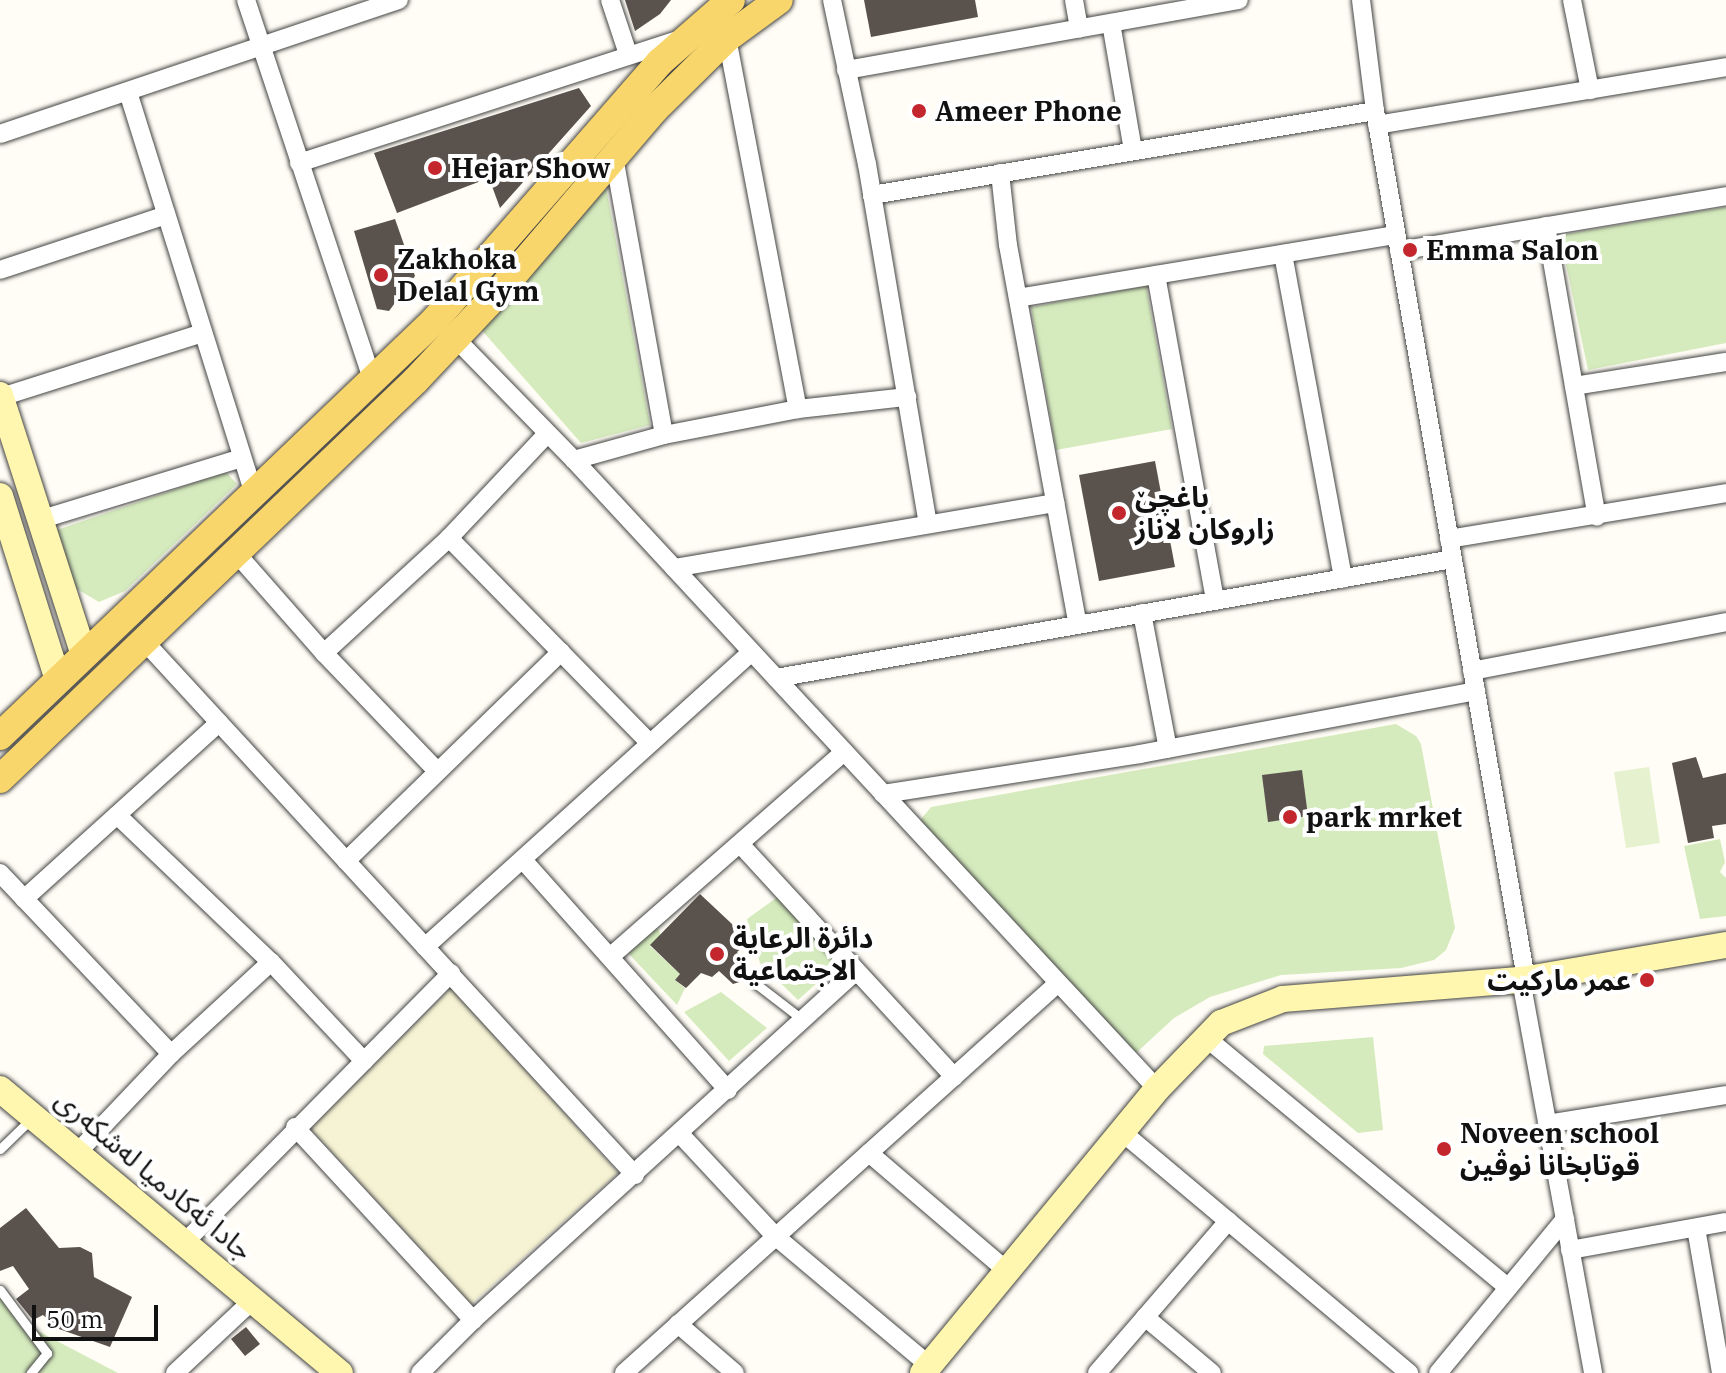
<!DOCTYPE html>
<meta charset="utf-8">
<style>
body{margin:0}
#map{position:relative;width:1726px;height:1373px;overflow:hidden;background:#fffdf5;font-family:"IBM Plex Serif","Noto Sans Arabic",serif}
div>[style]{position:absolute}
.farmland>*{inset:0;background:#f6f3d4}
.green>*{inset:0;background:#d5ebbd}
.pitch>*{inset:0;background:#e6f2cf}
.building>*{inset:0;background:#5a524d}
.roads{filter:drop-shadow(0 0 2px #444) drop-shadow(0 0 2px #444)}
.lane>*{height:9px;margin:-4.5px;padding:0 4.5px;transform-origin:4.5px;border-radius:4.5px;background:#fff}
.street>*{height:18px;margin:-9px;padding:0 9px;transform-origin:9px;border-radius:9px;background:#fff}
.secondary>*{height:26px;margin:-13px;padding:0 13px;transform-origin:13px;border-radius:13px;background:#fff6b0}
.primary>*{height:28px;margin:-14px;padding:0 14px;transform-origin:14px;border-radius:14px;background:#f9d66b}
.dots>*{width:22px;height:22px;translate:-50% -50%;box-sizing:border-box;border:4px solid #fff;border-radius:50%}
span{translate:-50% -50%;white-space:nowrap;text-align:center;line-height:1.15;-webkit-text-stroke:8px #fff;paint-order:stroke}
.poi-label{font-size:28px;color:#111;font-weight:700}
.left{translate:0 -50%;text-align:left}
.right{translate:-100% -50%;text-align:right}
.street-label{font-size:28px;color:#111}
.scale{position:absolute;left:32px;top:1305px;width:126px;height:36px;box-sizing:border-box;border:4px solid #111;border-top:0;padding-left:10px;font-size:24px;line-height:28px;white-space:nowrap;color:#111;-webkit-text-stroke:6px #fff;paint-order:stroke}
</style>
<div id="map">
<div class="farmland">
<i style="clip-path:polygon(451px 987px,618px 1173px,471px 1304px,310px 1128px)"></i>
</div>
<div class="green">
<i style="clip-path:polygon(605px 182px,650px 425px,581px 443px,479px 327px)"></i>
<i style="clip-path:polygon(1726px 207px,1726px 343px,1588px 370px,1560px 235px)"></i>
<i style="clip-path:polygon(1146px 286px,1172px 429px,1056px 450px,1031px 307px)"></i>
<i style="clip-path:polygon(226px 472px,237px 484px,125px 591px,99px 602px,70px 585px,57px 530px)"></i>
<i style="clip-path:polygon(1396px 724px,1416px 736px,1421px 744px,1455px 928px,1446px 950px,1434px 960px,1401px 968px,1281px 975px,1210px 997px,1174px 1018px,1135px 1054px,1126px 1051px,1008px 914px,918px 823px,931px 807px)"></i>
<i style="clip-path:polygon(1720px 839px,1725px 862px,1720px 872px,1726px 878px,1726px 916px,1700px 919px,1684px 846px)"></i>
<i style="clip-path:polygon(779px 896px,838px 964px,798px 1000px,760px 963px,747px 919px)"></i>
<i style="clip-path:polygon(656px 925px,661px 935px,650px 946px,680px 974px,675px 980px,685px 988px,677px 1005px,628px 953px)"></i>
<i style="clip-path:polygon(721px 992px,767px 1028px,729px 1061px,684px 1012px)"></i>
<i style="clip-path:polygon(1373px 1037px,1383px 1130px,1358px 1133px,1263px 1054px,1264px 1046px)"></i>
<i style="clip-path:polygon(0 1294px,34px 1329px,118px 1373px,0 1373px)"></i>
</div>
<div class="pitch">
<i style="clip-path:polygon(1649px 767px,1660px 843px,1626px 848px,1614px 772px)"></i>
</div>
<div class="building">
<i style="clip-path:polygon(625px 0,671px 0,660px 14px,635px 31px)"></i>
<i style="clip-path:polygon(864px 0,975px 0,978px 17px,871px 37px)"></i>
<i style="clip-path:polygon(579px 88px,591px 106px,500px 208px,489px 178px,397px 213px,374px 153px)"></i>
<i style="clip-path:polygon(395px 219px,415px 276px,389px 311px,377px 309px,354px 231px)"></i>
<i style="clip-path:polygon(1155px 461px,1175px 567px,1099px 581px,1079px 475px)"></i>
<i style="clip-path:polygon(1696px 757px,1703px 778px,1726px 773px,1726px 824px,1712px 826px,1714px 838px,1688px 843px,1672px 763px)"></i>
<i style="clip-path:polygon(1302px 770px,1308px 816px,1268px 822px,1262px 775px)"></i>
<i style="clip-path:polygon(700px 894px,732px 924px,735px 938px,743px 947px,737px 952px,749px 968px,746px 980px,733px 984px,719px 971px,712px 977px,701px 973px,686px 988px,675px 980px,680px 974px,650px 945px)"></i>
<i style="clip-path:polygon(26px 1208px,59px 1248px,80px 1247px,92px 1253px,94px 1277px,132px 1297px,110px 1347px,59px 1329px,43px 1315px,33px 1320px,16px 1299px,29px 1289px,13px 1266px,0 1271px,0 1228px)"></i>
<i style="clip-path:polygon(246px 1327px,260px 1344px,245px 1356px,231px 1339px)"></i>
</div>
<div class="roads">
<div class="lane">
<i style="left:755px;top:983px;width:61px;rotate:37.6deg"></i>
<i style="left:0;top:1149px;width:43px;rotate:-44.1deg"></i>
<i style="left:0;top:1290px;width:79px;rotate:53.3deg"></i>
<i style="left:47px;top:1353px;width:26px;rotate:129deg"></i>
</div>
<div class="street">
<i style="left:246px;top:0;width:402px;rotate:71.6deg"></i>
<i style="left:610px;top:0;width:57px;rotate:71.6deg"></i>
<i style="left:832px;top:0;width:168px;rotate:78deg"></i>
<i style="left:867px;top:164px;width:364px;rotate:80.4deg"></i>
<i style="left:1074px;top:0;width:29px;rotate:80deg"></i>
<i style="left:1361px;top:0;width:112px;rotate:82.8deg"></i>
<i style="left:1375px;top:111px;width:881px;rotate:80.13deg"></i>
<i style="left:1572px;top:0;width:92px;rotate:78.7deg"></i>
<i style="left:1111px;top:23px;width:130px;rotate:80.2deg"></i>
<i style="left:727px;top:38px;width:378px;rotate:79.2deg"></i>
<i style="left:846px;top:70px;width:399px;rotate:-10.1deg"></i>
<i style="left:128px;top:92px;width:422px;rotate:72.6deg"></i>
<i style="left:1377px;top:125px;width:354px;rotate:-9.4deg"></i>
<i style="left:0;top:134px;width:421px;rotate:-18.6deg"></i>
<i style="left:614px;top:157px;width:282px;rotate:79.8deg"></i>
<i style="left:299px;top:163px;width:402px;rotate:-18deg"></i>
<i style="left:1000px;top:173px;width:72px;rotate:83.7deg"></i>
<i style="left:1008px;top:245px;width:386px;rotate:79.6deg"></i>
<i style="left:872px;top:195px;width:510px;rotate:-9.48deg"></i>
<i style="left:1546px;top:226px;width:295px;rotate:80.1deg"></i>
<i style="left:1399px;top:251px;width:332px;rotate:-9.5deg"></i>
<i style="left:1283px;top:254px;width:330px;rotate:79.5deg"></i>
<i style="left:0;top:270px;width:175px;rotate:-18.3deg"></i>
<i style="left:1156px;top:275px;width:331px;rotate:79.7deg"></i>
<i style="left:1018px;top:298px;width:383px;rotate:-9.5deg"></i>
<i style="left:456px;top:339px;width:169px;rotate:45.7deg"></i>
<i style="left:574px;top:460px;width:858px;rotate:47.17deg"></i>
<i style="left:1574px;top:386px;width:154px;rotate:-9deg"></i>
<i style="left:1px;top:397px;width:212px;rotate:-17.6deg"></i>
<i style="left:546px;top:435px;width:141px;rotate:133.3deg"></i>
<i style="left:449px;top:538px;width:287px;rotate:45.6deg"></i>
<i style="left:574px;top:460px;width:93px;rotate:-15.5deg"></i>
<i style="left:664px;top:435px;width:136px;rotate:-11deg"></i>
<i style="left:798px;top:409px;width:110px;rotate:-6.3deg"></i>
<i style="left:39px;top:520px;width:212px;rotate:-17deg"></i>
<i style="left:1449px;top:539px;width:281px;rotate:-9.4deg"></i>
<i style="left:237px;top:554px;width:132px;rotate:48.7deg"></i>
<i style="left:324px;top:653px;width:163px;rotate:46.2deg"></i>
<i style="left:674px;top:568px;width:387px;rotate:-9.7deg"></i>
<i style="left:1142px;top:613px;width:138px;rotate:79.2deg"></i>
<i style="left:145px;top:642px;width:724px;rotate:47.41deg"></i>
<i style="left:324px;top:653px;width:170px;rotate:-42.6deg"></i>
<i style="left:1472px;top:671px;width:259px;rotate:-10.9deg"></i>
<i style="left:776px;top:678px;width:687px;rotate:-9.97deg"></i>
<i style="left:883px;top:794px;width:260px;rotate:-8.8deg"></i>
<i style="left:1140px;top:754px;width:342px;rotate:-10.6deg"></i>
<i style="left:117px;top:815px;width:213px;rotate:43.7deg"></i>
<i style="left:271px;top:962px;width:136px;rotate:46.8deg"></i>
<i style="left:741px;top:845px;width:315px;rotate:47.4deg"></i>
<i style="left:523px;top:860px;width:308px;rotate:48.3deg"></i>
<i style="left:346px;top:861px;width:300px;rotate:-44.2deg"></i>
<i style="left:0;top:873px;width:249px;rotate:46.6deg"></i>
<i style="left:24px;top:899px;width:263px;rotate:-42.1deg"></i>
<i style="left:425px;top:947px;width:440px;rotate:-42.1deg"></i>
<i style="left:611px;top:956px;width:310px;rotate:-41.2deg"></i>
<i style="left:1521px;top:980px;width:400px;rotate:79.6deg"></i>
<i style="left:1204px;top:1036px;width:393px;rotate:39.6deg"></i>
<i style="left:1547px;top:1124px;width:181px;rotate:-9.2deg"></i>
<i style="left:295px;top:1127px;width:263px;rotate:47.3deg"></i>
<i style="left:1122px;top:1132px;width:375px;rotate:40deg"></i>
<i style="left:680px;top:1134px;width:139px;rotate:47deg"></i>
<i style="left:775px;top:1236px;width:201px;rotate:40deg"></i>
<i style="left:77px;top:1153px;width:137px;rotate:-46.5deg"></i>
<i style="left:171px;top:1054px;width:136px;rotate:-42.6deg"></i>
<i style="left:869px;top:1153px;width:182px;rotate:40.5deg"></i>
<i style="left:1696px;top:1228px;width:147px;rotate:80.2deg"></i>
<i style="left:186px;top:1241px;width:377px;rotate:-45.3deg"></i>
<i style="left:1570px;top:1250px;width:158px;rotate:-10.2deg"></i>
<i style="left:1145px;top:1317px;width:87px;rotate:39.9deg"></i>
<i style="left:678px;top:1324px;width:75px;rotate:40.7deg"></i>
<i style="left:175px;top:1373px;width:105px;rotate:-43.1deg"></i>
<i style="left:420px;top:1373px;width:75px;rotate:-45deg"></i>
<i style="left:473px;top:1320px;width:518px;rotate:-42.34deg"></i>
<i style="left:624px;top:1373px;width:583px;rotate:-41.94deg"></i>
<i style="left:1097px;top:1373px;width:201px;rotate:-49.2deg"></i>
<i style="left:1438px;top:1373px;width:200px;rotate:-50.5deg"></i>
</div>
<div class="secondary">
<i style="left:0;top:395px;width:273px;rotate:72.1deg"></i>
<i style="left:0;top:496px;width:193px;rotate:72.5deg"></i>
<i style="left:0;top:1089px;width:443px;rotate:39.9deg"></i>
<i style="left:923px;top:1373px;width:368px;rotate:-50.5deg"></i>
<i style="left:1157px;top:1089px;width:92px;rotate:-45.9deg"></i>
<i style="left:1221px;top:1023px;width:66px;rotate:-21.2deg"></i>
<i style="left:1283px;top:999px;width:239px;rotate:-4.6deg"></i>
<i style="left:1521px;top:980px;width:208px;rotate:-9.7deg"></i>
</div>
<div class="primary">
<i style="left:0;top:736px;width:600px;rotate:-43.72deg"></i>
<i style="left:434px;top:321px;width:344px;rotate:-48.9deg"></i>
<i style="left:660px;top:62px;width:94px;rotate:-41.1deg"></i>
<i style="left:0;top:779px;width:575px;rotate:-43.8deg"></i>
<i style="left:415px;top:381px;width:120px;rotate:-46.7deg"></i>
<i style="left:497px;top:294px;width:243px;rotate:-49.5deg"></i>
<i style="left:655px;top:109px;width:101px;rotate:-44.6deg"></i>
<i style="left:727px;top:38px;width:64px;rotate:-36.2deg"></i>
</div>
</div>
<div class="dots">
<i style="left:919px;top:111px;background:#c4262e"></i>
<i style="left:435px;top:168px;background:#c4262e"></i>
<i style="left:1410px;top:250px;background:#c4262e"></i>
<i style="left:381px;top:275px;background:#c4262e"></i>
<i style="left:1119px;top:513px;background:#c4262e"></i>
<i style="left:1290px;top:817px;background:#c4262e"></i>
<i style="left:717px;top:954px;background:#c4262e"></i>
<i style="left:1647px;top:980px;background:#c4262e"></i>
<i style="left:1444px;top:1149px;background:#c4262e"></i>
</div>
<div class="poi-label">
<span class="left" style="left:935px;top:111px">Ameer Phone</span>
<span class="left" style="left:451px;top:168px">Hejar Show</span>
<span class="left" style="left:1426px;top:250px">Emma Salon</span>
<span class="left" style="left:397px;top:275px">Zakhoka<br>Delal Gym</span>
<span class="left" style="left:1135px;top:513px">باغچێ<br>زاروكان لاناز</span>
<span class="left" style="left:1306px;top:817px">park mrket</span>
<span class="left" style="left:733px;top:954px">دائرة الرعاية<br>الاجتماعية</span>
<span class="right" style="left:1631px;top:980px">عمر ماركيت</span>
<span class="left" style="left:1460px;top:1149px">Noveen school<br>قوتابخانا نوڤين</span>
</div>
<div class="street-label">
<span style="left:154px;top:1175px;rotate:40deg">جادا ئه‌كادميا له‌شكه‌رى</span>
</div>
<div class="scale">50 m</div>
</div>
